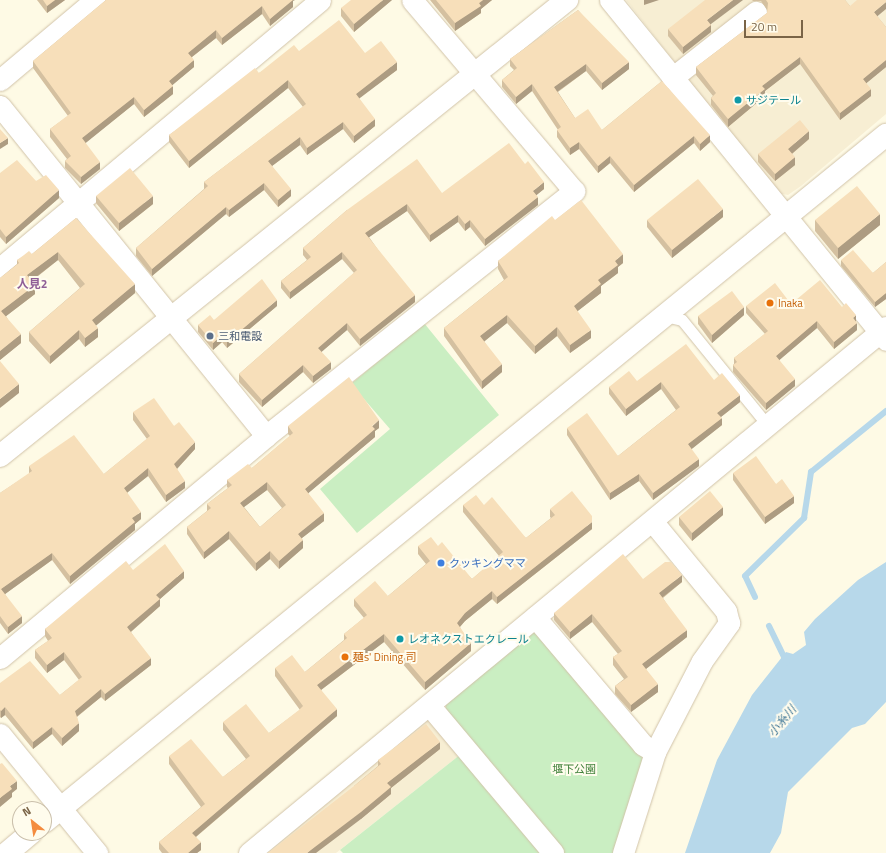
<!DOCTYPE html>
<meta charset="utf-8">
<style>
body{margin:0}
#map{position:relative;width:886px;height:853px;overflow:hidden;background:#fefae5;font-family:"Titillium Web","Noto Sans JP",sans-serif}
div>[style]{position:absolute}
.residential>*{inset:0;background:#f7eed3}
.green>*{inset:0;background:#caeec2}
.water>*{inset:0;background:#b7d8ea}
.stream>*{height:6px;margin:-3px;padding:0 3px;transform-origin:3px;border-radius:3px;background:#b7d8ea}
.roads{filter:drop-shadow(0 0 1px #d1c3a9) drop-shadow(0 0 1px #d1c3a9)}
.service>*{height:11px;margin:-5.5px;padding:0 5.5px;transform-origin:5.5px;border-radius:5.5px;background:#fff}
.minor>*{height:21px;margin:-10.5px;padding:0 10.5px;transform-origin:10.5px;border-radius:10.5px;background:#fff}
.tertiary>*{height:22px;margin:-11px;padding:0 11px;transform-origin:11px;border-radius:11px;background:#fff}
.wall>*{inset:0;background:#d4c0a0}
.shaded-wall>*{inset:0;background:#ad9c82}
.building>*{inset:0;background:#f7dfba}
.dots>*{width:11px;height:11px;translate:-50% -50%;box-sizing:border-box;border:2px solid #fffced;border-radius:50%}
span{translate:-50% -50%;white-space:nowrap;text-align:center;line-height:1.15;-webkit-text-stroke:4px #fffced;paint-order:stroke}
.culture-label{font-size:11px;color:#0d838f}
.left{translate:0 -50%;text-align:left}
.food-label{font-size:11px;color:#c56008}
.service-label{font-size:11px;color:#4e5e75}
.shop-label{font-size:11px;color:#366cbe}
.park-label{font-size:11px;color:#43823d}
.neighbourhood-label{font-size:12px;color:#8f5e97;font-weight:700}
.water-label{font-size:12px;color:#417897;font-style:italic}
.north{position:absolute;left:12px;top:801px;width:40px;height:40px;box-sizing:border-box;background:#fffced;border:1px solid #cabfab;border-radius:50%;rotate:330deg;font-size:11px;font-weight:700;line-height:16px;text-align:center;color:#7a6447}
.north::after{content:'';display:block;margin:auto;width:14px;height:18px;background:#f48c3f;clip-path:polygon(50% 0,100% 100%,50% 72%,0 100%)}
.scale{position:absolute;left:744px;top:20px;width:59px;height:18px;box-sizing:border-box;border:2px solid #7a6447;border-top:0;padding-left:5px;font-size:12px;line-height:14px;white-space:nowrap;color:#7a6447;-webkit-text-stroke:3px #fffced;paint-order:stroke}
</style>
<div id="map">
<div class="residential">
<i style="clip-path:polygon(626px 0,886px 0,886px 114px,801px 186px,788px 195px,777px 193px)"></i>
<i style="clip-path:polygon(424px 720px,432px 721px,461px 754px,336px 853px,258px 853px)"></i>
</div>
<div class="green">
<i style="clip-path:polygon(424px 323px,499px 415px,357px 533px,320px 489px,390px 429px,351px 384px)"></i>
<i style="clip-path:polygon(534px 631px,642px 755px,644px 761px,617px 853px,563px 853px,446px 710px,446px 703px)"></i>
<i style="clip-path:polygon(461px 754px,544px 853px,343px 853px,340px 850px)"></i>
</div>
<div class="water">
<i style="clip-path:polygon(886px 562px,886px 702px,865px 724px,852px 728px,788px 792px,781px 833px,770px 853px,685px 853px,717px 760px,752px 695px,786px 652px,793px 654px,806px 645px,804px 632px,815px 619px,858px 580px)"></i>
</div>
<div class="stream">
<i style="left:755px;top:597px;width:23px;rotate:-115deg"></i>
<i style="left:745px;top:576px;width:83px;rotate:-44.5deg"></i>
<i style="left:804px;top:518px;width:47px;rotate:-81.3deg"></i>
<i style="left:811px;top:472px;width:97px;rotate:-39.1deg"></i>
<i style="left:769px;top:626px;width:41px;rotate:64.1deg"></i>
</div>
<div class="roads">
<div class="service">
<i style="left:665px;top:316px;width:17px;rotate:13deg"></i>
<i style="left:682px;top:320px;width:136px;rotate:50.9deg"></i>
</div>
<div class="minor">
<i style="left:610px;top:0;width:438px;rotate:50.9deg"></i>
<i style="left:672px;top:78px;width:107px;rotate:-38.2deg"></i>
<i style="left:0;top:80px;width:124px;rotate:-40.1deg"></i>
<i style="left:0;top:106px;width:424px;rotate:51.1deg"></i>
<i style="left:0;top:268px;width:417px;rotate:-39.9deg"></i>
<i style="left:535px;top:617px;width:167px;rotate:49.8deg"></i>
<i style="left:643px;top:745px;width:14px;rotate:30deg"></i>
<i style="left:0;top:658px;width:346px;rotate:-39.8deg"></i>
<i style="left:266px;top:436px;width:394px;rotate:-38.5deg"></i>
<i style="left:574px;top:191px;width:250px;rotate:-130.3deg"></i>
<i style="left:429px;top:705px;width:193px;rotate:50deg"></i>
<i style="left:0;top:734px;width:154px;rotate:50.8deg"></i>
<i style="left:249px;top:853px;width:826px;rotate:-39.55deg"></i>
<i style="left:623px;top:853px;width:106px;rotate:-72.4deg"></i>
<i style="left:655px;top:752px;width:102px;rotate:-62.7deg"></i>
<i style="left:702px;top:661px;width:47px;rotate:-54.6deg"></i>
<i style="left:729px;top:623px;width:12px;rotate:-104deg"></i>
<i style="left:726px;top:611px;width:115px;rotate:-129.4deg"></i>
</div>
<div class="tertiary">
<i style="left:0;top:456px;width:728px;rotate:-38.81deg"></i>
<i style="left:44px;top:822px;width:1087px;rotate:-39.21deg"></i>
<i style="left:7px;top:853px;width:31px;rotate:-40deg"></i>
</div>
</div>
<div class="wall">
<i style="clip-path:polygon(37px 0,65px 0,47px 13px)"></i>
<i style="clip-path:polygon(106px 0,293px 1px,293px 7px,270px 26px,262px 14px,222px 45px,216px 38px,192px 57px,194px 67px,172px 85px,173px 94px,144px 117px,134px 104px,85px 143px,100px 169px,81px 184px,65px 168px,65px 161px,67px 159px,50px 137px,50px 129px,68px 116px,33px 68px,33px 61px)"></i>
<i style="clip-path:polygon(392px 0,354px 32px,341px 16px,341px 8px)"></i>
<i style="clip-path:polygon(430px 0,492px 0,481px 9px,481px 13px,455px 31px)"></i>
<i style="clip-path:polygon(752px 0,845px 0,850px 6px,877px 16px,886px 27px,886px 67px,866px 83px,871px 96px,840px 120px,800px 64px,765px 91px,765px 96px,728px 127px,711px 105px,711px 98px,713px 96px,696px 75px,696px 67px,767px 13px,767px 10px,761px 1px,753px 1px)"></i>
<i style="clip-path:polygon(578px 10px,629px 69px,602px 90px,586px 71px,558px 92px,575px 118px,602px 130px,662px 81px,710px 142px,700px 151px,694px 143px,634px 192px,610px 163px,598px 173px,579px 149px,570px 155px,557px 137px,557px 130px,558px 130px,532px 91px,516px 104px,502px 87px,502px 80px,514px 70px,510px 66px,510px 59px)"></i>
<i style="clip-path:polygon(711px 24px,711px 32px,683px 54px,668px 36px,668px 29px)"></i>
<i style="clip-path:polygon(299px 51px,365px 53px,397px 70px,359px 98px,375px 126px,354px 143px,343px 129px,307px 155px,300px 145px,272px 166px,291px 196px,278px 207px,264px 190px,229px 217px,226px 214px,152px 276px,136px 256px,136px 248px,204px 189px,204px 182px,303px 107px,288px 88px,189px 168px,169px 142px,169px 135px,259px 73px)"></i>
<i style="clip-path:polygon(809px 139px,792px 154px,795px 165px,775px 181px,758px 162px,758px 154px)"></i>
<i style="clip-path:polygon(0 173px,36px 181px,59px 198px,6px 244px,0 237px)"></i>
<i style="clip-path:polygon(544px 189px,536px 195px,538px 205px,485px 246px,470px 227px,465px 231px,458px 222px,430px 242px,407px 211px,369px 237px,415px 302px,360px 346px,347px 330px,321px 352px,331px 369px,313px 383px,303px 372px,262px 407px,239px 382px,239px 374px,354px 273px,342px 259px,290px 299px,281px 288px,281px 281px,307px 260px,303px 255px,303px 248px,347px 210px,442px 193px)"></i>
<i style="clip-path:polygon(96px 196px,153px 204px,119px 231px,96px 203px)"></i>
<i style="clip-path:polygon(723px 217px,672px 258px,647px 227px,647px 220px)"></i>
<i style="clip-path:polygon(76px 218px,135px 293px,96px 325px,98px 337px,85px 347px,79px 339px,50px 364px,29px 341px,29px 332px,80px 288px,58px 260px,32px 281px,35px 294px,6px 316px,21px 343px,0 360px,0 278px,17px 264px,17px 260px,32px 254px)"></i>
<i style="clip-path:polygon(555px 220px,623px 263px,618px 267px,618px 273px,601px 286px,601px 293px,577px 311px,591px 338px,570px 353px,557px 336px,535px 354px,507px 323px,484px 341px,502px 372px,482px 389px,444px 336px,444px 328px,504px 280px,498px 269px,498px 261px)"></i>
<i style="clip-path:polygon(815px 220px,880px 225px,838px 259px,815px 231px)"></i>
<i style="clip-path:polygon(841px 260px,873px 273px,886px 262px,886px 299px,875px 307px,841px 266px)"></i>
<i style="clip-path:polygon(791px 304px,842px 307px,856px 322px,857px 330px,834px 349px,817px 328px,779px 360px,795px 386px,766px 410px,733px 372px,733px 365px,734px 364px,734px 358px,765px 334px,746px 313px,746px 306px)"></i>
<i style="clip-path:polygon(277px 306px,227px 348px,222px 342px,213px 350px,198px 332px,198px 325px,214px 320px)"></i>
<i style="clip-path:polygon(744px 315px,712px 343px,698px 324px,698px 316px)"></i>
<i style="clip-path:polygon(714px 380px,740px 402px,721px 417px,722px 425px,691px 449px,699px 466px,653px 500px,639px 481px,610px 500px,567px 435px,567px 428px,618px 456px,676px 410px,661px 389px,626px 416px,609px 394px,609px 387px,637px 381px)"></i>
<i style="clip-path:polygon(133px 412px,174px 426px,195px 449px,177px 469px,185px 488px,166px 502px,148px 476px,127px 493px,141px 519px,135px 524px,135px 530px,70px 584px,52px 560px,5px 594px,22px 623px,8px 634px,0 623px,0 493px,29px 474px,29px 466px,104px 474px,147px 439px,133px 420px)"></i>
<i style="clip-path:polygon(evenodd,288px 426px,379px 428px,375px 431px,375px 437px,308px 493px,324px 521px,302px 538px,303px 548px,279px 569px,270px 559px,256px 571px,229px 539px,204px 559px,187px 534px,187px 527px,207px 511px,207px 504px,228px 488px,227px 487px,227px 480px,252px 468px,290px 436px,288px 434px,288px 426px,267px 490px,282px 508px,260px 527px,244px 507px,267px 490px)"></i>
<i style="clip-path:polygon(733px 473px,776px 484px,794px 503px,765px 524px,733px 480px)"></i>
<i style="clip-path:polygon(463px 505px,484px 505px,526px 538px,551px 518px,550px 517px,550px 509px,592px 529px,497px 604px,492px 599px,465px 621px,460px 627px,471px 651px,425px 690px,384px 642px,321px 690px,337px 716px,196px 837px,201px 850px,197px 853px,162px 853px,159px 849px,159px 842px,201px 807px,169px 764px,169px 756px,223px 777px,246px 759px,223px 730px,223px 722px,269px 733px,300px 710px,275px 676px,275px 668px,305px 672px,344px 640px,344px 634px,364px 618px,354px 606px,354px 599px,388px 596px,426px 564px,418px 554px,418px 546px,438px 546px,472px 579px,499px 556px,463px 512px)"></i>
<i style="clip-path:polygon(723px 515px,692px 541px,679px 525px,679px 517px)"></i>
<i style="clip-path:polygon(133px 570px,184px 578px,160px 599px,160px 606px,131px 632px,151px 665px,105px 701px,101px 697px,77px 717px,79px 731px,62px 746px,52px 734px,33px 749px,5px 715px,1px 718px,0 717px,0 683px,60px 695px,79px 680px,64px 660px,47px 673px,35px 658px,35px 650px,48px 641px,45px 636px,45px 629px)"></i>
<i style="clip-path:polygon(643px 579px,682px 582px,663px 598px,687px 637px,646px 669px,658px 692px,631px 712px,615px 694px,615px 686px,624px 679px,613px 665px,613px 657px,618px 654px,592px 622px,570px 639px,554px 620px,554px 613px)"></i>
<i style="clip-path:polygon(440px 749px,391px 788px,391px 794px,361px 819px,354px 786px,378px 766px,378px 760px)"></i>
</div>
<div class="shaded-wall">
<i style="clip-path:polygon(55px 0,65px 0,47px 13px,47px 6px)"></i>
<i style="clip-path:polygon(290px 0,295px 0,293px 1px,293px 7px,270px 26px,270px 19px)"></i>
<i style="clip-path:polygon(383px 0,392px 0,354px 32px,354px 24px)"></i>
<i style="clip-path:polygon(483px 0,492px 0,481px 9px,481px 13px,455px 31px,455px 23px)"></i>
<i style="clip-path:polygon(644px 0,659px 0,644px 5px)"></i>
<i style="clip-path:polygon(733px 0,743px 0,707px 27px,707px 20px)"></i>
<i style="clip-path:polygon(886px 2px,886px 9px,874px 19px,874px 12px)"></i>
<i style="clip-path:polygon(262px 6px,262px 14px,222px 45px,222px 38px)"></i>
<i style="clip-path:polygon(711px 25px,711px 32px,683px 54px,683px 47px)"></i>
<i style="clip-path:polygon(216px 30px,216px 38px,188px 60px,188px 53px)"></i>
<i style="clip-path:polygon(800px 57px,800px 64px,765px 91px,765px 96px,728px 127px,728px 119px,762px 86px)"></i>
<i style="clip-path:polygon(194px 60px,194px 67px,169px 88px,169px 81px)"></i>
<i style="clip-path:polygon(886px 60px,886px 67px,863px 86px,863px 79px)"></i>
<i style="clip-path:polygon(397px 62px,397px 70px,356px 101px,356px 94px)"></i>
<i style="clip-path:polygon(629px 62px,629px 69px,602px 90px,602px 83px)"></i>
<i style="clip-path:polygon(586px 64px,586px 71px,554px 94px,554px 87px)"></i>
<i style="clip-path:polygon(288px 80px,288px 88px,189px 168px,189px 161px)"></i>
<i style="clip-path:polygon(532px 84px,532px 91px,516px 104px,516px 97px)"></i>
<i style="clip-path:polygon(173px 86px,173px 94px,144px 117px,144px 110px)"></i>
<i style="clip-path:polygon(871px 89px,871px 96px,840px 120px,840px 113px)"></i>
<i style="clip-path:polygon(134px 97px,134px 104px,82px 146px,82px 138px)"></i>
<i style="clip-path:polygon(375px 119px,375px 126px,354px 143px,354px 136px)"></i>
<i style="clip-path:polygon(343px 122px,343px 129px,307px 155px,307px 148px)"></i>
<i style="clip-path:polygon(809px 131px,809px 139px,788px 157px,788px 149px)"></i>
<i style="clip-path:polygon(710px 135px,710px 142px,700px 151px,700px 144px)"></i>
<i style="clip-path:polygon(694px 136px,694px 143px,634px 192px,634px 185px)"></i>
<i style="clip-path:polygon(300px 137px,300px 145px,268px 169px,268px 161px)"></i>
<i style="clip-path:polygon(8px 138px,8px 144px,0 149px,0 143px)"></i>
<i style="clip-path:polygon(579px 142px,579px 149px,570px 155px,570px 148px)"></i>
<i style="clip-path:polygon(610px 156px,610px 163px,598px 173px,598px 166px)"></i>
<i style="clip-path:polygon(795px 157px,795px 165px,775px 181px,775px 174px)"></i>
<i style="clip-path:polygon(100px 162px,100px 169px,81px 184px,81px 177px)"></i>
<i style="clip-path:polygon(544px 182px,544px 189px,533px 198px,533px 191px)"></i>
<i style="clip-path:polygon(264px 183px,264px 190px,229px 217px,229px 210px)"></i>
<i style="clip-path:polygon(291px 189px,291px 196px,278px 207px,278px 200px)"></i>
<i style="clip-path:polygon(59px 190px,59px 198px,6px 244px,6px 237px)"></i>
<i style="clip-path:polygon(153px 196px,153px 204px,119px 231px,119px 223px)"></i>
<i style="clip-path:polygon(538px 197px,538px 205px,485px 246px,485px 239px)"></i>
<i style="clip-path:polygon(407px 204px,407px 211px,365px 240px,365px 233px)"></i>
<i style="clip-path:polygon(226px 207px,226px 214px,152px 276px,152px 269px)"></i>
<i style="clip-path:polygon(723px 209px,723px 217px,672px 258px,672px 250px)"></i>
<i style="clip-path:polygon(880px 214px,880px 225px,838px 259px,838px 248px)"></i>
<i style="clip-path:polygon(458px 215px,458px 222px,430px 242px,430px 235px)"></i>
<i style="clip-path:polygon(470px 220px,470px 227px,465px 231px,465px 224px)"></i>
<i style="clip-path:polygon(58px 252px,58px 260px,27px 284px,27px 275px)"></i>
<i style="clip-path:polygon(342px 252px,342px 259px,290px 299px,290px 292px)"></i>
<i style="clip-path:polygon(623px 254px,623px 263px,618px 267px,618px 273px,601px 286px,601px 293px,574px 314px,574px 306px,615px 261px)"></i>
<i style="clip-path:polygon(135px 284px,135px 293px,92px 329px,92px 320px)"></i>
<i style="clip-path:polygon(35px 285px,35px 294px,1px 320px,1px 311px)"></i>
<i style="clip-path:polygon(886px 293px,886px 299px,875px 307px,875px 302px)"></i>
<i style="clip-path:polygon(415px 295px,415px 302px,360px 346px,360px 339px)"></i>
<i style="clip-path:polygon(277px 300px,277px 306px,227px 348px,227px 342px)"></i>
<i style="clip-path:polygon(744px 307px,744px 315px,712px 343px,712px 335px)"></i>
<i style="clip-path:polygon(507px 315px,507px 323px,480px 345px,480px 336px)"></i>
<i style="clip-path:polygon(856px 315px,856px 322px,853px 318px)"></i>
<i style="clip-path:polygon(817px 321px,817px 328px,776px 363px,776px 356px)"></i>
<i style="clip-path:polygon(347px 323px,347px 330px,318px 355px,318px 348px)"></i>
<i style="clip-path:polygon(857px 323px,857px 330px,834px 349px,834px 342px)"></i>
<i style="clip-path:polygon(557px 327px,557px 336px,535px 354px,535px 346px)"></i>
<i style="clip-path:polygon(98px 328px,98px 337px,85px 347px,85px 338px)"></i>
<i style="clip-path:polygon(79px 330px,79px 339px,50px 364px,50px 356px)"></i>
<i style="clip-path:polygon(591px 330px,591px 338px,570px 353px,570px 345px)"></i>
<i style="clip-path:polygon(21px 334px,21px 343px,0 360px,0 351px)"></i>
<i style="clip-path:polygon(222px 335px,222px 342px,213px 350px,213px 343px)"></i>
<i style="clip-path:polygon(331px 362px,331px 369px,313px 383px,313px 376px)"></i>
<i style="clip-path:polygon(502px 364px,502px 372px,482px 389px,482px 381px)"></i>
<i style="clip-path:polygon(303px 365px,303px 372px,262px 407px,262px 400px)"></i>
<i style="clip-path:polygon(795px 379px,795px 386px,766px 410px,766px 403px)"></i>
<i style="clip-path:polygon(661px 382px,661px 389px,626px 416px,626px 409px)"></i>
<i style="clip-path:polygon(19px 384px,19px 393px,0 408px,0 399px)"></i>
<i style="clip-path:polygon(740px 395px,740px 402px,717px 420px,717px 413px)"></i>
<i style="clip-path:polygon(722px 418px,722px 425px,688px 452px,688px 444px)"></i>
<i style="clip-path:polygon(379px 420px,379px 428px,375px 431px,375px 437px,305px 496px,305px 489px)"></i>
<i style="clip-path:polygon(195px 442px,195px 449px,174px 472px,174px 464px)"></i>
<i style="clip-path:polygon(699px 459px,699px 466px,653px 500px,653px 493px)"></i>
<i style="clip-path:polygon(148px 468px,148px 476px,124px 495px,124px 488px)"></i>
<i style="clip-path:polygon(639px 474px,639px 481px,610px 500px,610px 493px)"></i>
<i style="clip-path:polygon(185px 481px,185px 488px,166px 502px,166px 495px)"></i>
<i style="clip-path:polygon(267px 482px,267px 490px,240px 510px,240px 503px)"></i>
<i style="clip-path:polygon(794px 496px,794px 503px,765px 524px,765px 517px)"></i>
<i style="clip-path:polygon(723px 507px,723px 515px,692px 541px,692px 533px)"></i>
<i style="clip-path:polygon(141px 512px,141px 519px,135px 524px,135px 530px,70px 584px,70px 576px,132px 518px)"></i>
<i style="clip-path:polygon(324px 513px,324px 521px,298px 541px,298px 534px)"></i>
<i style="clip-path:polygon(592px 522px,592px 529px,497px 604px,497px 597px)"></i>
<i style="clip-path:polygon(229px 531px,229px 539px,204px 559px,204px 552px)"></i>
<i style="clip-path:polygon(303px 540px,303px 548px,279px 569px,279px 561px)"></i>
<i style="clip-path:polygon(270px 551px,270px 559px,256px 571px,256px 563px)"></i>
<i style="clip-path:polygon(52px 553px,52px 560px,1px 597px,1px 589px)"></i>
<i style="clip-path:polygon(184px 571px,184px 578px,160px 599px,160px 606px,127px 635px,127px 627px,156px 595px)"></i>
<i style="clip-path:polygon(682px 575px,682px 582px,659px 600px,659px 593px)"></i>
<i style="clip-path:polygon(492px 591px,492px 599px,465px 621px,457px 630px,457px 623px,465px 613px)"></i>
<i style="clip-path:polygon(592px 614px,592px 622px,570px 639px,570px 632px)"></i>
<i style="clip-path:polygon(22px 616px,22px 623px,8px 634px,8px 627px)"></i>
<i style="clip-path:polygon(687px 630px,687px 637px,642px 672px,642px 664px)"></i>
<i style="clip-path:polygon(384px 634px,384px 642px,317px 693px,317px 685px)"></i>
<i style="clip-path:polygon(471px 643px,471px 651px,425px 690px,425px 682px)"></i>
<i style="clip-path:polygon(64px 652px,64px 660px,47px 673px,47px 665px)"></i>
<i style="clip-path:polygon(151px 658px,151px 665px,105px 701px,105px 694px)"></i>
<i style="clip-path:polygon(658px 684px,658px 692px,631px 712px,631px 705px)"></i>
<i style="clip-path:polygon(101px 689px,101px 697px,75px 718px,75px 711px)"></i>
<i style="clip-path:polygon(5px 707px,5px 715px,1px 718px,1px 711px)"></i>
<i style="clip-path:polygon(337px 709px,337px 716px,192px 840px,192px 833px)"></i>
<i style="clip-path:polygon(79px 723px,79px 731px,62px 746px,62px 738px)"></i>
<i style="clip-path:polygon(52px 727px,52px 734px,33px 749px,33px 742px)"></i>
<i style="clip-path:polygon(440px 742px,440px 749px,391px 788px,391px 794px,361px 819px,316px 853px,307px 853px,387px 783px)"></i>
<i style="clip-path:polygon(17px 781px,17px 789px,12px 793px,12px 797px,0 807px,0 798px,10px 786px)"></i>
<i style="clip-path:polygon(201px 842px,201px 850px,197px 853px,188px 853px)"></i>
</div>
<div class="building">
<i style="clip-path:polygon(43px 0,55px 0,47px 6px)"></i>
<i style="clip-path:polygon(106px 0,293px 0,270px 19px,262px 6px,222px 38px,216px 30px,188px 53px,194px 60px,169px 81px,173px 86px,144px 110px,134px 97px,82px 138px,100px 162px,81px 177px,65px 161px,71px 156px,50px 129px,71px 113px,33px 61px)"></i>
<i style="clip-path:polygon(351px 0,383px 0,354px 24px,341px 8px)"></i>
<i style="clip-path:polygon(436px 0,483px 0,479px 3px,481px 6px,455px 23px)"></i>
<i style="clip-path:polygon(705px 0,733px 0,707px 20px,711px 25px,683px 47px,668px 29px)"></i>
<i style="clip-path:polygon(766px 0,845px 0,850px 6px,857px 0,886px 0,886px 2px,874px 12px,886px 27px,886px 60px,863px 79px,871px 89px,840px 113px,800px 57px,762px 86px,765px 89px,728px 119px,711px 98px,716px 93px,696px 67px,767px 13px,768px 3px)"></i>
<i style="clip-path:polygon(578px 10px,629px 62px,602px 83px,586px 64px,554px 87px,575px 118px,588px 109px,602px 130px,662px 81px,710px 135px,700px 144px,694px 136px,634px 185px,610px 156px,598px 166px,579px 142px,570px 148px,557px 130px,561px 127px,532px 84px,516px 97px,502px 80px,517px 68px,510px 59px)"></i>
<i style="clip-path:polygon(339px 20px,365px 53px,381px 41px,397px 62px,356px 94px,375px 119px,354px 136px,343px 122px,307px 148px,300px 137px,268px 161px,291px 189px,278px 200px,264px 183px,229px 210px,226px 207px,152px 269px,136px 248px,208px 186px,204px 182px,306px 104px,288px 80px,189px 161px,169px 135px,255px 68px,259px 73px,294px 45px,299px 51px)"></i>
<i style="clip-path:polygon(800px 120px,809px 131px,788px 149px,795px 157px,775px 174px,758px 154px)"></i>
<i style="clip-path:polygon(0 129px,8px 138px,0 143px)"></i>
<i style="clip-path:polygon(509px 143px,525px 164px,528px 161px,544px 182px,533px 191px,538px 197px,485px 239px,470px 220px,465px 224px,458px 215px,430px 235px,407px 204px,365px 233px,415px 295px,360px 339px,347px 323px,318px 348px,331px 362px,313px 376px,303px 365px,262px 400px,239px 374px,357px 270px,342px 252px,290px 292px,281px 281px,311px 257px,303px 248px,347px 210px,417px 159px,442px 193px)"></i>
<i style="clip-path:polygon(17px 160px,36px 181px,46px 175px,59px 190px,6px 237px,0 229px,0 173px)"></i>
<i style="clip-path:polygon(130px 168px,153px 196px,119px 223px,96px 196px)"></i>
<i style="clip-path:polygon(698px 179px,723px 209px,672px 250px,647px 220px)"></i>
<i style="clip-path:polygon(857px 186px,880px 214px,838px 248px,815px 220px)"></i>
<i style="clip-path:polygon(581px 200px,623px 254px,615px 261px,618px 265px,598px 280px,601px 284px,574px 306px,591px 330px,570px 345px,557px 327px,535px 346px,507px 315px,480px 336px,502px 364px,482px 381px,444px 328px,508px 277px,498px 261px,552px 216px,555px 220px)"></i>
<i style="clip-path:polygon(76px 218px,135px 284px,92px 320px,98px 328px,85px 338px,79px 330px,50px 356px,29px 332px,85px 284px,58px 252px,27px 275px,35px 285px,1px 311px,21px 334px,0 351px,0 278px,19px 263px,17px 260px,24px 255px,29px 251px,32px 254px)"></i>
<i style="clip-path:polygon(853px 250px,873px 273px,886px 262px,886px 293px,875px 302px,841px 260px)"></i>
<i style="clip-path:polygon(262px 279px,277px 300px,227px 342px,222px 335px,213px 343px,198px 325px,210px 315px,214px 320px)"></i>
<i style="clip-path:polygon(820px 280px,842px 307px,846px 303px,856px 315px,853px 318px,857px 323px,834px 342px,817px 321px,776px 356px,795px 379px,766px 403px,733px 365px,737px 362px,734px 358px,768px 331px,746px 306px,775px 283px,791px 304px)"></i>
<i style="clip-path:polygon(732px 291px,744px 307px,712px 335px,698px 316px)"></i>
<i style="clip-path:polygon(686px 344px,714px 380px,722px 373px,740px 395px,717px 413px,722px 418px,688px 444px,699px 459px,653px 493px,639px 474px,610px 493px,567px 428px,587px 413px,618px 456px,680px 407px,661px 382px,626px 409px,609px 387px,629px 371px,637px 381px)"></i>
<i style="clip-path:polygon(0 361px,19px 384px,0 399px)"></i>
<i style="clip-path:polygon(evenodd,349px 377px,379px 420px,372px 426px,375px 429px,305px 489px,324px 513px,298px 534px,303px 540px,279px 561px,270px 551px,256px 563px,229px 531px,204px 552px,187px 527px,211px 508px,207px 504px,232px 485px,227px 480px,248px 464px,252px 468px,293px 433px,288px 426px,349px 377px,267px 482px,286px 505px,260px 527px,240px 503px,267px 482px)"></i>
<i style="clip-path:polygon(154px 398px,174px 426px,179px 422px,195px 442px,174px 464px,185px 481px,166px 495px,148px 468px,124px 488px,141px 512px,132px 518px,135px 522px,70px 576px,52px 553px,1px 589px,22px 616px,8px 627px,0 616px,0 493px,32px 471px,29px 466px,74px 435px,104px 474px,150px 436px,133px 412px)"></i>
<i style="clip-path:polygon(756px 456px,776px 484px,782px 479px,794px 496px,765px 517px,733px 473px)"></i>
<i style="clip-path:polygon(572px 491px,592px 516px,592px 522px,497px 597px,492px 591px,465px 613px,457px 623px,471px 643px,425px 682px,384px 634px,317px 685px,337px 709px,192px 833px,201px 842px,188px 853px,169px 853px,159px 842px,205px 804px,169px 756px,191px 739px,223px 777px,250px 756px,223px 722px,246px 704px,269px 733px,299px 710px,303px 706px,275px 668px,292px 655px,305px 672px,347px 638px,344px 634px,367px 615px,354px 599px,375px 581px,388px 596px,430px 561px,418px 546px,431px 537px,438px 546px,442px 542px,472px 579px,503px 552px,463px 505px,476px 495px,484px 505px,492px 497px,526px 538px,555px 515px,550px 509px)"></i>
<i style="clip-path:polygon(710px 491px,723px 507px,692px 533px,679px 517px)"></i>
<i style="clip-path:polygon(165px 544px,184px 571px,156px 595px,160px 599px,127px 627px,151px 658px,105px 694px,101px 689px,75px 711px,79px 723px,62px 738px,52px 727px,33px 742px,5px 707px,1px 711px,0 710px,0 683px,30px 661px,60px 695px,82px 677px,64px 652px,47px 665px,35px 650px,52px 638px,45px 629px,126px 561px,133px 570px)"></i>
<i style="clip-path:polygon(623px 554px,643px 579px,665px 562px,671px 562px,682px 575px,659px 593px,687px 630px,642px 664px,658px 684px,631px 705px,615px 686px,628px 677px,613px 657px,622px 651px,592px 614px,570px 632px,554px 613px)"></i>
<i style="clip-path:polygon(426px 724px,440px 742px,387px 783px,391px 787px,361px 812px,307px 853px,268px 853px,354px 786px,381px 764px,378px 760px)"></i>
<i style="clip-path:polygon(2px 763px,17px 781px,10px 786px,12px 789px,0 798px,0 764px)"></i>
</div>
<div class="dots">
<i style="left:738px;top:100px;background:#0f9aa8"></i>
<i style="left:770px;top:303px;background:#e8710a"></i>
<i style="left:210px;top:336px;background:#5c6f8a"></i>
<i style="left:441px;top:563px;background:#3f7fe0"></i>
<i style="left:400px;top:639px;background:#0f9aa8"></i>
<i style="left:345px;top:657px;background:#e8710a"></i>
</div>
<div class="culture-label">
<span class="left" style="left:746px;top:100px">サジテール</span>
<span class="left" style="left:408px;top:639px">レオネクストエクレール</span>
</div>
<div class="food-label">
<span class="left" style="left:778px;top:303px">Inaka</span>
<span class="left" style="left:353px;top:657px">麺s' Dining 司</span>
</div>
<div class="service-label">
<span class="left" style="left:218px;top:336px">三和電設</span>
</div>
<div class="shop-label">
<span class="left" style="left:449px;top:563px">クッキングママ</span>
</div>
<div class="park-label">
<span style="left:574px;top:769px">堰下公園</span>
</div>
<div class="neighbourhood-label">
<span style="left:32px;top:284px">人見2</span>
</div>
<div class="water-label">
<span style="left:782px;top:721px;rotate:-50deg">小糸川</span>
</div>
<div class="north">N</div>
<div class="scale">20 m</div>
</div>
